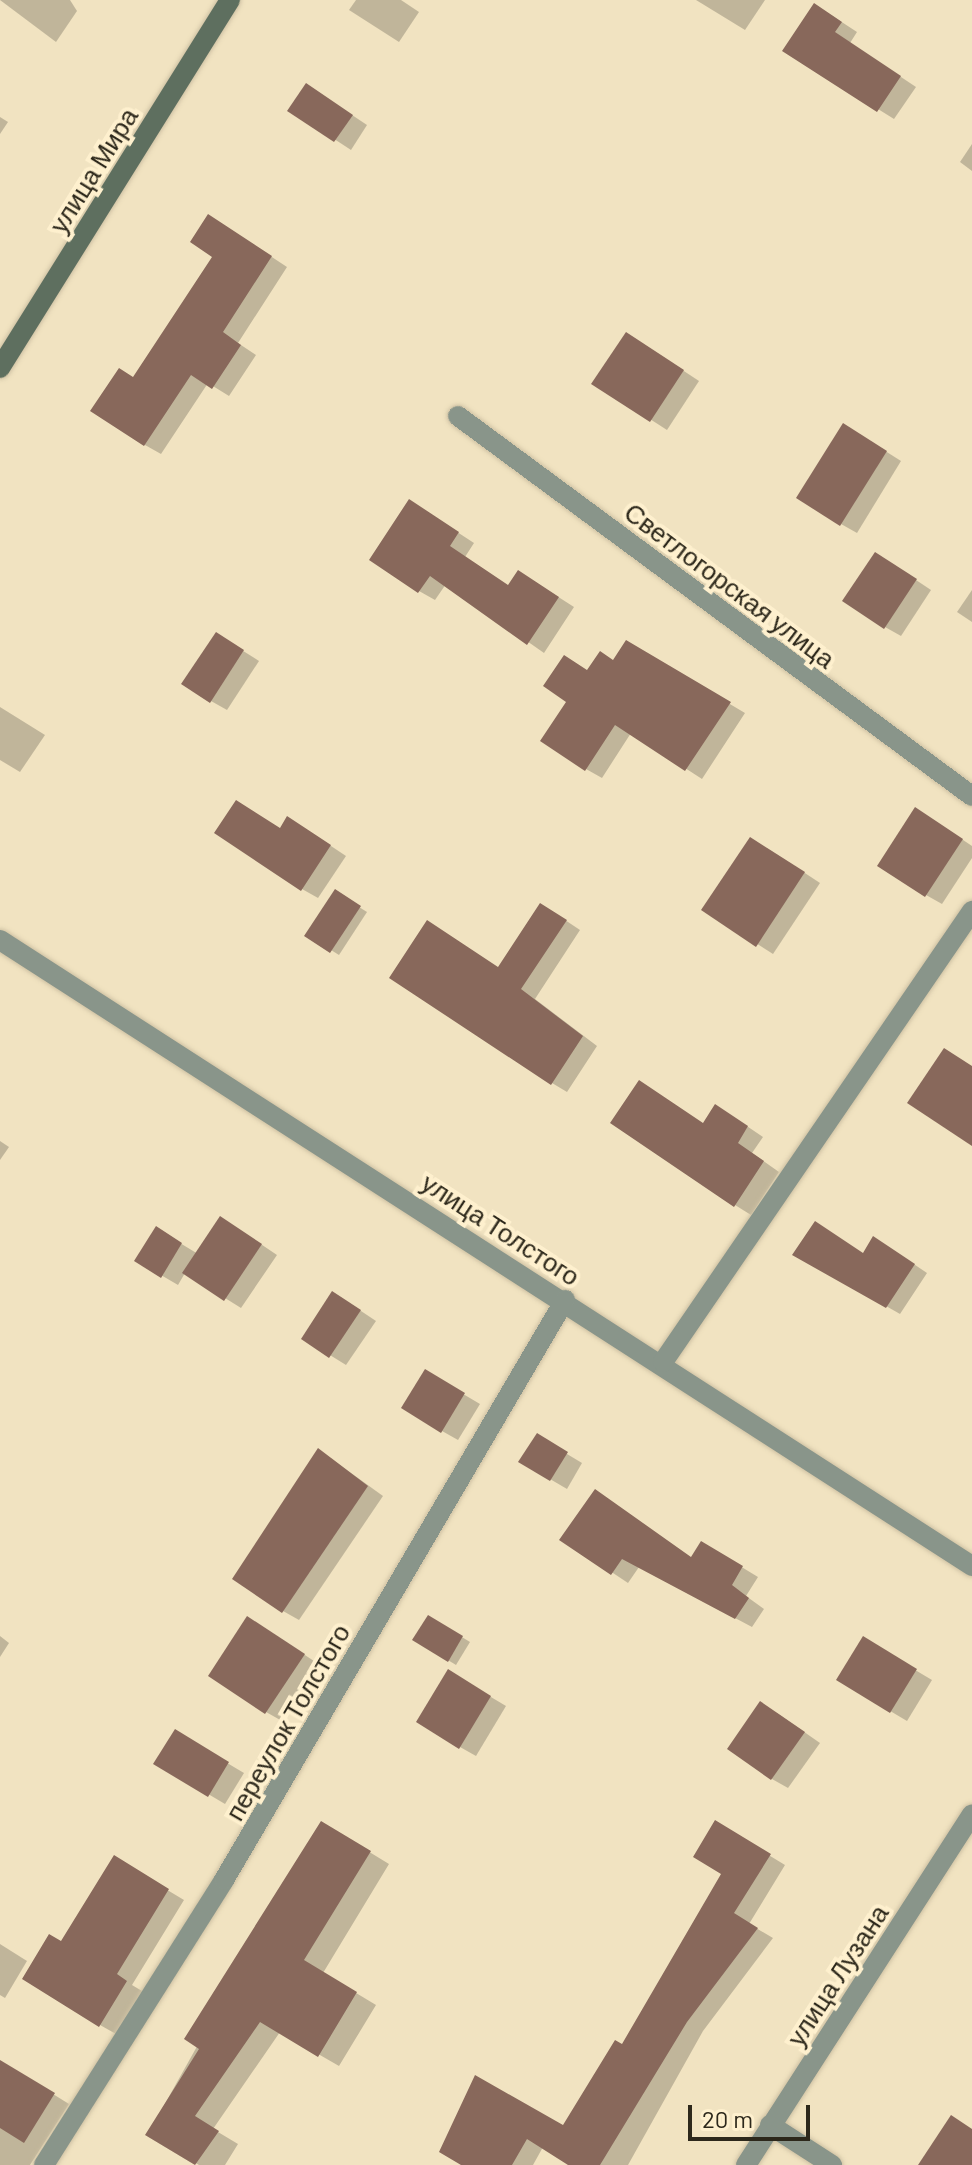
<!DOCTYPE html>
<meta charset="utf-8">
<style>
body{margin:0}
#map{position:relative;width:972px;height:2165px;overflow:hidden;background:#f1e3c1;font-family:Barlow,sans-serif}
div>[style]{position:absolute}
.shadow>*{inset:0;background:#0003}
.building>*{inset:0;background:#88685b}
.roads{filter:drop-shadow(0 0 2px #cec1a3) drop-shadow(0 0 2px #cec1a3)}
.street>*{height:20px;margin:-10px;padding:0 10px;transform-origin:10px;border-radius:10px;background:#89958a}
.secondary>*{height:20px;margin:-10px;padding:0 10px;transform-origin:10px;border-radius:10px;background:#5e6f5f}
span{translate:-50% -50%;white-space:nowrap;text-align:center;line-height:1.15;-webkit-text-stroke:8px #fef0ce;paint-order:stroke}
.street-label{font-size:26px;color:#2d281b}
.scale{position:absolute;left:688px;top:2105px;width:122px;height:36px;box-sizing:border-box;border:4px solid #2d281b;border-top:0;padding-left:10px;font-size:24px;line-height:28px;white-space:nowrap;color:#2d281b;-webkit-text-stroke:6px #fef0ce;paint-order:stroke}
</style>
<div id="map">
<div class="shadow">
<i style="clip-path:polygon(0 0,70px 0,77px 11px,56px 42px)"></i>
<i style="clip-path:polygon(356px 0,401px 0,419px 12px,399px 42px,349px 10px)"></i>
<i style="clip-path:polygon(696px 0,765px 0,745px 30px)"></i>
<i style="clip-path:polygon(831px 15px,857px 32px,850px 43px,916px 87px,894px 119px,785px 51px)"></i>
<i style="clip-path:polygon(322px 95px,367px 125px,351px 150px,290px 110px)"></i>
<i style="clip-path:polygon(0 117px,8px 122px,0 134px)"></i>
<i style="clip-path:polygon(972px 144px,972px 171px,960px 162px)"></i>
<i style="clip-path:polygon(225px 226px,287px 267px,238px 343px,256px 355px,229px 396px,208px 383px,161px 454px,145px 445px,134px 379px,215px 256px)"></i>
<i style="clip-path:polygon(643px 344px,699px 381px,667px 430px,594px 383px)"></i>
<i style="clip-path:polygon(860px 435px,901px 461px,857px 533px,841px 524px)"></i>
<i style="clip-path:polygon(425px 511px,474px 543px,465px 557px,510px 587px,535px 582px,574px 607px,544px 653px,446px 584px,435px 600px,419px 591px)"></i>
<i style="clip-path:polygon(892px 564px,931px 590px,901px 636px,885px 627px)"></i>
<i style="clip-path:polygon(972px 590px,972px 622px,957px 612px)"></i>
<i style="clip-path:polygon(627px 643px,745px 713px,702px 779px,631px 733px,602px 778px,586px 769px,588px 672px,615px 662px)"></i>
<i style="clip-path:polygon(232px 644px,259px 661px,227px 710px,211px 701px)"></i>
<i style="clip-path:polygon(0 707px,45px 735px,20px 772px,0 760px)"></i>
<i style="clip-path:polygon(932px 819px,972px 846px,972px 858px,942px 904px,926px 895px)"></i>
<i style="clip-path:polygon(304px 828px,346px 856px,318px 898px,302px 889px,281px 830px)"></i>
<i style="clip-path:polygon(767px 848px,820px 883px,773px 954px,704px 910px)"></i>
<i style="clip-path:polygon(335px 892px,367px 912px,339px 955px,307px 935px)"></i>
<i style="clip-path:polygon(556px 914px,580px 930px,535px 999px,597px 1046px,567px 1092px,552px 1083px,500px 969px)"></i>
<i style="clip-path:polygon(732px 1116px,763px 1137px,752px 1153px,779px 1172px,751px 1215px,735px 1205px,704px 1125px)"></i>
<i style="clip-path:polygon(0 1141px,9px 1147px,0 1160px)"></i>
<i style="clip-path:polygon(237px 1228px,277px 1255px,241px 1308px,185px 1273px,178px 1285px,137px 1261px,157px 1229px,198px 1254px)"></i>
<i style="clip-path:polygon(887px 1246px,927px 1273px,900px 1314px,795px 1254px,864px 1255px)"></i>
<i style="clip-path:polygon(349px 1303px,376px 1321px,346px 1365px,304px 1339px)"></i>
<i style="clip-path:polygon(426px 1372px,480px 1404px,458px 1440px,442px 1431px)"></i>
<i style="clip-path:polygon(537px 1436px,582px 1463px,567px 1489px,521px 1462px)"></i>
<i style="clip-path:polygon(319px 1450px,383px 1496px,299px 1620px,283px 1611px)"></i>
<i style="clip-path:polygon(562px 1539px,693px 1559px,702px 1543px,758px 1577px,746px 1596px,764px 1609px,752px 1627px,639px 1567px,628px 1583px)"></i>
<i style="clip-path:polygon(429px 1617px,470px 1642px,456px 1665px,415px 1640px)"></i>
<i style="clip-path:polygon(264px 1628px,320px 1665px,282px 1721px,266px 1712px)"></i>
<i style="clip-path:polygon(0 1636px,9px 1643px,0 1657px)"></i>
<i style="clip-path:polygon(863px 1639px,932px 1680px,907px 1721px,838px 1680px)"></i>
<i style="clip-path:polygon(449px 1672px,506px 1706px,476px 1756px,460px 1747px)"></i>
<i style="clip-path:polygon(777px 1713px,820px 1743px,788px 1788px,772px 1779px)"></i>
<i style="clip-path:polygon(175px 1732px,244px 1773px,225px 1804px,156px 1763px)"></i>
<i style="clip-path:polygon(322px 1823px,389px 1864px,323px 1973px,376px 2005px,339px 2066px,280px 2032px,213px 2129px,238px 2144px,225px 2165px,199px 2165px,148px 2134px)"></i>
<i style="clip-path:polygon(716px 1823px,785px 1865px,749px 1924px,773px 1938px,703px 2031px,628px 2165px,571px 2165px,543px 2147px,533px 2165px,465px 2165px,441px 2151px,564px 2128px,623px 2047px,724px 1873px)"></i>
<i style="clip-path:polygon(114px 1858px,184px 1900px,132px 1985px,142px 1991px,116px 2034px,100px 2025px,62px 1943px)"></i>
<i style="clip-path:polygon(0 1944px,27px 1961px,5px 1998px,0 1995px)"></i>
<i style="clip-path:polygon(0 2061px,69px 2104px,30px 2165px,0 2165px)"></i>
</div>
<div class="building">
<i style="clip-path:polygon(814px 3px,842px 22px,835px 32px,901px 76px,877px 112px,782px 51px)"></i>
<i style="clip-path:polygon(306px 83px,353px 115px,334px 142px,287px 111px)"></i>
<i style="clip-path:polygon(208px 214px,272px 256px,223px 332px,241px 345px,212px 389px,191px 375px,144px 446px,90px 411px,119px 368px,133px 377px,212px 257px,190px 242px)"></i>
<i style="clip-path:polygon(626px 332px,684px 370px,650px 422px,591px 384px)"></i>
<i style="clip-path:polygon(843px 423px,887px 451px,840px 526px,796px 498px)"></i>
<i style="clip-path:polygon(409px 499px,459px 532px,450px 546px,508px 585px,518px 570px,559px 597px,527px 645px,430px 576px,418px 593px,369px 560px)"></i>
<i style="clip-path:polygon(875px 552px,917px 579px,884px 629px,842px 601px)"></i>
<i style="clip-path:polygon(216px 632px,244px 650px,210px 703px,181px 684px)"></i>
<i style="clip-path:polygon(626px 640px,731px 702px,685px 771px,615px 725px,585px 771px,540px 741px,566px 702px,543px 686px,564px 655px,587px 670px,600px 651px,613px 660px)"></i>
<i style="clip-path:polygon(236px 800px,280px 828px,287px 816px,331px 845px,301px 891px,214px 833px)"></i>
<i style="clip-path:polygon(915px 807px,963px 839px,925px 897px,877px 866px)"></i>
<i style="clip-path:polygon(750px 837px,805px 872px,756px 947px,701px 910px)"></i>
<i style="clip-path:polygon(335px 889px,361px 906px,330px 953px,304px 936px)"></i>
<i style="clip-path:polygon(540px 903px,567px 920px,521px 989px,583px 1036px,551px 1085px,389px 978px,427px 920px,498px 967px)"></i>
<i style="clip-path:polygon(944px 1048px,972px 1066px,972px 1146px,907px 1103px)"></i>
<i style="clip-path:polygon(639px 1080px,703px 1123px,715px 1104px,748px 1126px,738px 1143px,764px 1161px,734px 1207px,610px 1123px)"></i>
<i style="clip-path:polygon(220px 1216px,262px 1244px,224px 1301px,182px 1273px)"></i>
<i style="clip-path:polygon(815px 1221px,863px 1253px,873px 1236px,915px 1264px,886px 1308px,792px 1255px)"></i>
<i style="clip-path:polygon(156px 1226px,182px 1243px,161px 1278px,134px 1261px)"></i>
<i style="clip-path:polygon(332px 1291px,361px 1310px,329px 1358px,301px 1339px)"></i>
<i style="clip-path:polygon(425px 1369px,465px 1393px,441px 1433px,401px 1408px)"></i>
<i style="clip-path:polygon(537px 1433px,568px 1452px,550px 1481px,518px 1462px)"></i>
<i style="clip-path:polygon(318px 1448px,368px 1486px,282px 1613px,232px 1579px)"></i>
<i style="clip-path:polygon(595px 1489px,691px 1557px,701px 1541px,743px 1566px,732px 1585px,749px 1598px,735px 1619px,622px 1559px,611px 1575px,559px 1540px)"></i>
<i style="clip-path:polygon(428px 1615px,463px 1636px,448px 1662px,412px 1640px)"></i>
<i style="clip-path:polygon(247px 1616px,305px 1654px,265px 1714px,208px 1676px)"></i>
<i style="clip-path:polygon(863px 1636px,917px 1669px,890px 1713px,836px 1680px)"></i>
<i style="clip-path:polygon(448px 1669px,491px 1696px,459px 1749px,416px 1722px)"></i>
<i style="clip-path:polygon(760px 1701px,805px 1732px,771px 1780px,727px 1749px)"></i>
<i style="clip-path:polygon(175px 1729px,229px 1762px,208px 1797px,153px 1764px)"></i>
<i style="clip-path:polygon(715px 1820px,771px 1854px,734px 1913px,758px 1928px,687px 2022px,600px 2165px,568px 2165px,527px 2139px,512px 2165px,461px 2165px,439px 2152px,475px 2075px,563px 2125px,615px 2040px,622px 2044px,721px 1874px,693px 1857px)"></i>
<i style="clip-path:polygon(321px 1821px,371px 1851px,304px 1960px,357px 1992px,318px 2057px,260px 2022px,195px 2116px,219px 2131px,195px 2165px,145px 2135px,199px 2049px,184px 2039px)"></i>
<i style="clip-path:polygon(114px 1855px,169px 1889px,117px 1974px,127px 1981px,99px 2027px,22px 1979px,49px 1934px,61px 1941px)"></i>
<i style="clip-path:polygon(0 2060px,55px 2093px,24px 2143px,0 2128px)"></i>
<i style="clip-path:polygon(951px 2115px,972px 2129px,972px 2165px,918px 2165px)"></i>
</div>
<div class="roads">
<div class="street">
<i style="left:458px;top:416px;width:639px;rotate:36.48deg"></i>
<i style="left:0;top:940px;width:1156px;rotate:32.78deg"></i>
<i style="left:663px;top:1362px;width:547px;rotate:-55.58deg"></i>
<i style="left:770px;top:2125px;width:74px;rotate:32.8deg"></i>
<i style="left:44px;top:2165px;width:337px;rotate:-57.7deg"></i>
<i style="left:224px;top:1880px;width:673px;rotate:-59.55deg"></i>
<i style="left:746px;top:2165px;width:417px;rotate:-57.2deg"></i>
</div>
<div class="secondary">
<i style="left:0;top:368px;width:434px;rotate:-58deg"></i>
</div>
</div>
<div class="street-label">
<span style="left:93px;top:170px;rotate:-58deg">улица Мира</span>
<span style="left:730px;top:585px;rotate:37deg">Светлогорская улица</span>
<span style="left:501px;top:1229px;rotate:33deg">улица Толстого</span>
<span style="left:287px;top:1722px;rotate:-60deg">переулок Толстого</span>
<span style="left:837px;top:1975px;rotate:-57deg">улица Лузана</span>
</div>
<div class="scale">20 m</div>
</div>
